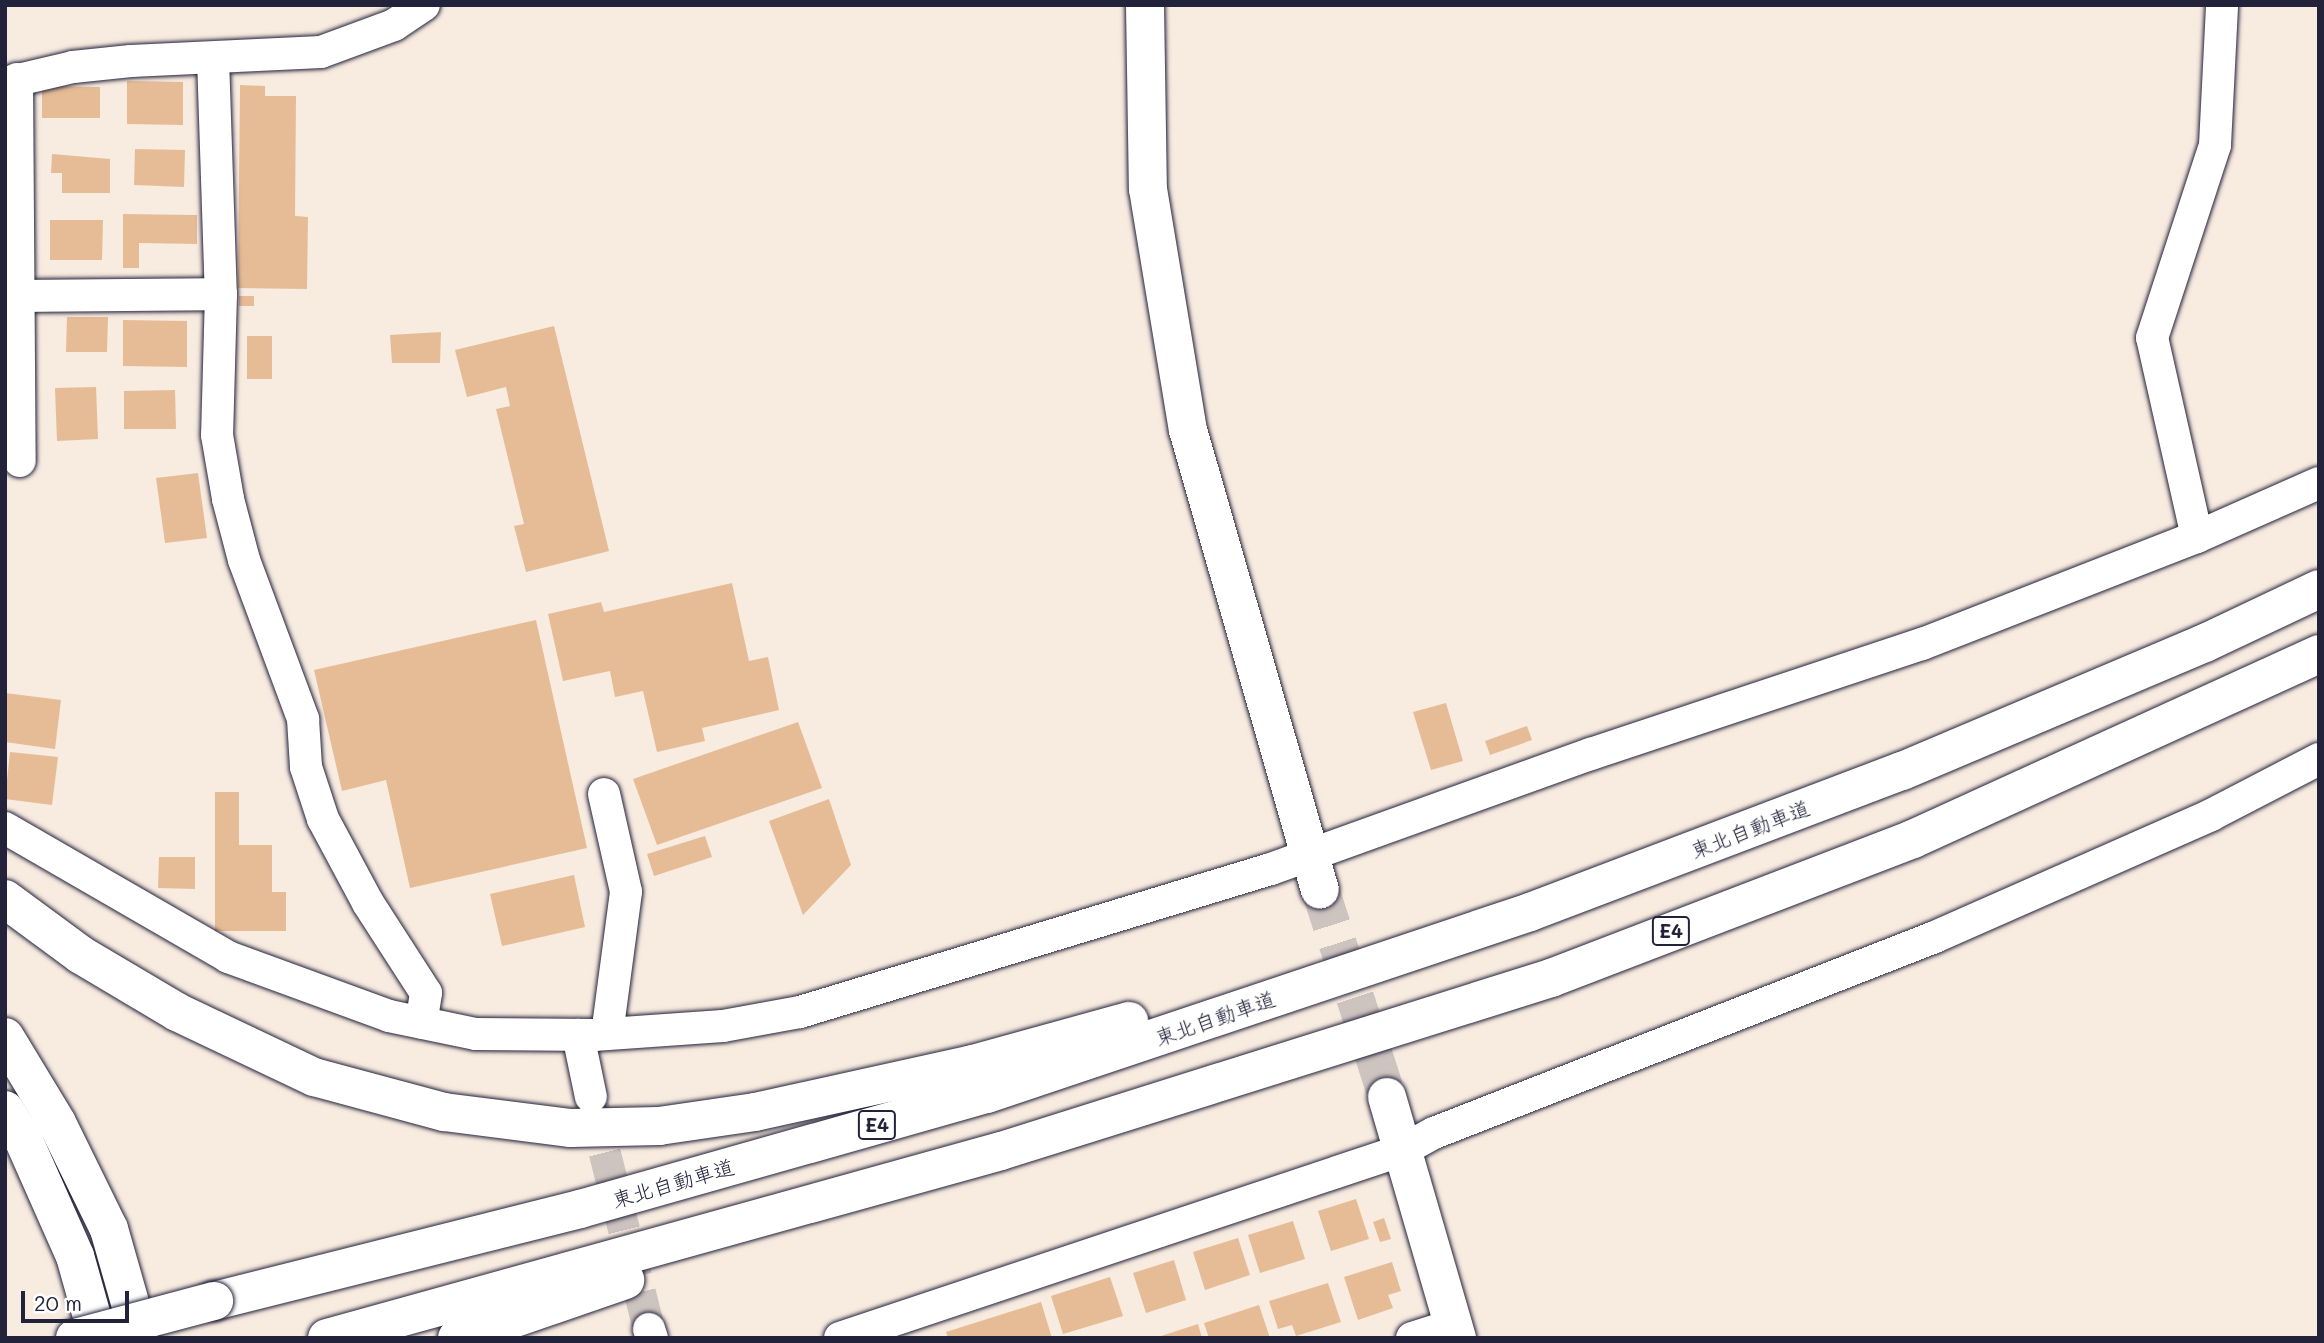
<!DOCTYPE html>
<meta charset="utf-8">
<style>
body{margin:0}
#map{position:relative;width:2324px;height:1343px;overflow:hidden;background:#f8ebe0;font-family:Mali,"Klee One",sans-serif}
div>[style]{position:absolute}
.building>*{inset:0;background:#e6bc96}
.street-tunnel>*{height:32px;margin-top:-16px;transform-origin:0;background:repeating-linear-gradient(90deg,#cdc3bf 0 32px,transparent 0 48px)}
.secondary-tunnel>*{height:38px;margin-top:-19px;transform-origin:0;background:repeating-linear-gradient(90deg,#cdc3bf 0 38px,transparent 0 57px)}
.roads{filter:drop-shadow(0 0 2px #22223b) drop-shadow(0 0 2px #22223b)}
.street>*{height:32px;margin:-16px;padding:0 16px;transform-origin:16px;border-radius:16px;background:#fff}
.secondary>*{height:38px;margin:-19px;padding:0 19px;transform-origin:19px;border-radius:19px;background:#fff}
.highway>*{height:38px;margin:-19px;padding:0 19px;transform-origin:19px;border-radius:19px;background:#fff}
.bridges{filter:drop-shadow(0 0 2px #22223b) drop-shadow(0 0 2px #22223b)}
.highway-bridge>*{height:38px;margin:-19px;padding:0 19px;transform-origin:19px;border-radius:19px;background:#fff}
span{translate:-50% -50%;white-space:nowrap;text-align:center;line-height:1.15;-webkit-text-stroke:6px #fff;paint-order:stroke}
.shield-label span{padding:2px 5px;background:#fff;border:2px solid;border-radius:5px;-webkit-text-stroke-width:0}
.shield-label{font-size:19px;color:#22223b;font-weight:700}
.street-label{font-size:21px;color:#22223b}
.frame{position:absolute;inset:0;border:7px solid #22223b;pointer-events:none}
.scale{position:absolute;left:21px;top:1291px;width:108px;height:32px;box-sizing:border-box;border:4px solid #22223b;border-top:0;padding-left:9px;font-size:21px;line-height:24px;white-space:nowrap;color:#22223b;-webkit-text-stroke:5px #fff;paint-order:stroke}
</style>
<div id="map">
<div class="building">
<i style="clip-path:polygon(127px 81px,183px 82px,183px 125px,127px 124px)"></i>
<i style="clip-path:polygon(240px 85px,265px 86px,265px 96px,296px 96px,295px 216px,308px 217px,307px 289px,238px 288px)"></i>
<i style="clip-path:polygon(42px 86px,100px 87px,100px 118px,42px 118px)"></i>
<i style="clip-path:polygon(135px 149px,185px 150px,184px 187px,134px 185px)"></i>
<i style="clip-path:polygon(52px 154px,110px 159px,110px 193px,62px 193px,62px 173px,51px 173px)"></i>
<i style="clip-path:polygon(123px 214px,197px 215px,197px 244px,139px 243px,139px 268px,123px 268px)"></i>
<i style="clip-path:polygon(50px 220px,103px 220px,102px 260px,50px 260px)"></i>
<i style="clip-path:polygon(239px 296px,254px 296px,254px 306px,239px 306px)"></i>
<i style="clip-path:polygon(67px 317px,108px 317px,107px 352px,66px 352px)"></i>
<i style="clip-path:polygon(123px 320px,187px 321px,187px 367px,123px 366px)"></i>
<i style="clip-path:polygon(554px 326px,609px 551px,526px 572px,514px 526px,524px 524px,496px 409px,510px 406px,506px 387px,467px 397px,455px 350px)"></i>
<i style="clip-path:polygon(441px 332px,440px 363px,392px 363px,390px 335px)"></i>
<i style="clip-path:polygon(247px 336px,272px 336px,272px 379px,247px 379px)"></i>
<i style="clip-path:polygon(96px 387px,98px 439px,57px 441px,55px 388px)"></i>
<i style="clip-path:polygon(175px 390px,176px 429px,124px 429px,124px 391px)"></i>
<i style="clip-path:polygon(198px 473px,207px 538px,165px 543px,156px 478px)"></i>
<i style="clip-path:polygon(732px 583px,749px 661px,768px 657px,779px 710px,702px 728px,705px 741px,657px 752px,643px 691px,615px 697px,610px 671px,563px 681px,548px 614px,601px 602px,604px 612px)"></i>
<i style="clip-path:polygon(536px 620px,587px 848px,410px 888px,386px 780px,342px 791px,314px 670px)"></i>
<i style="clip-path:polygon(5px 693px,61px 700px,55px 749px,5px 742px)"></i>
<i style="clip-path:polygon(1446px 703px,1463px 761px,1431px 770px,1413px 712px)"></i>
<i style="clip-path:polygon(798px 722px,822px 788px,657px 845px,633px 779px)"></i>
<i style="clip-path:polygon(1527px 726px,1532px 740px,1490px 755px,1485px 741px)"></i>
<i style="clip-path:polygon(10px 752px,58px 757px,52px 805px,5px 799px)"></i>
<i style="clip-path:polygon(215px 792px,239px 792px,239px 845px,272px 845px,272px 892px,286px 892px,286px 931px,215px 931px)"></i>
<i style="clip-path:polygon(829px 799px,851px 865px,803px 915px,769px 821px)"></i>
<i style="clip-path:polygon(705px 836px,712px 857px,654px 876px,647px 854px)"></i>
<i style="clip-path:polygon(159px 857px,195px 857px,195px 889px,158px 888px)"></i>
<i style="clip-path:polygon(574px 875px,585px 927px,502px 946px,490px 894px)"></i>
<i style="clip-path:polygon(1356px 1199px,1369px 1239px,1331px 1251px,1318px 1211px)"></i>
<i style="clip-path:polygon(1384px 1218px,1391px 1239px,1380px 1242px,1373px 1222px)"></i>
<i style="clip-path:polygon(1293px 1221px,1305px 1259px,1260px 1273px,1248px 1235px)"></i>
<i style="clip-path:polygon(1238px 1238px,1250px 1275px,1205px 1290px,1193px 1252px)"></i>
<i style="clip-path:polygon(1174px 1260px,1186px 1300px,1146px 1313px,1133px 1273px)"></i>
<i style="clip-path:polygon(1392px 1262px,1401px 1291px,1388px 1295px,1393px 1308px,1358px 1320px,1344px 1277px)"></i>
<i style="clip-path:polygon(1110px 1277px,1123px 1316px,1063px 1334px,1051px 1296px)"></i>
<i style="clip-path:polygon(1328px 1283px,1341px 1322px,1296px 1336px,1292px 1325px,1278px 1329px,1269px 1301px)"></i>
<i style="clip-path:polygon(1041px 1302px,1052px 1338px,948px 1338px,946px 1332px)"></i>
<i style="clip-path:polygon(1259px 1305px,1270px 1338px,1209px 1338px,1204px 1323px)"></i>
<i style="clip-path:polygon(1198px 1324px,1202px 1338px,1158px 1338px,1158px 1337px)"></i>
</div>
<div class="street-tunnel">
<i style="left:593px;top:1106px;width:230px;rotate:75.9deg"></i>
</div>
<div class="secondary-tunnel">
<i style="left:1320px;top:889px;width:219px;rotate:72.1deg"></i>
</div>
<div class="roads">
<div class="street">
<i style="left:213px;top:58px;width:236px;rotate:88.1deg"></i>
<i style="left:221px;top:294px;width:141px;rotate:91.6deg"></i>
<i style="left:217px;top:435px;width:65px;rotate:80.2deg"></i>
<i style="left:228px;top:499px;width:63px;rotate:75.3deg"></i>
<i style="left:244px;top:560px;width:170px;rotate:69.6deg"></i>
<i style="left:303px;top:719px;width:48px;rotate:86.4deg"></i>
<i style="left:306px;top:767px;width:55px;rotate:71.9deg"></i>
<i style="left:323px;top:819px;width:95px;rotate:61.8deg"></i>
<i style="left:368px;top:903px;width:107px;rotate:57.2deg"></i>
<i style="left:426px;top:993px;width:30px;rotate:99deg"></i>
<i style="left:17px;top:79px;width:382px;rotate:89.6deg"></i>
<i style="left:5px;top:83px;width:70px;rotate:-13.2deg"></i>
<i style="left:73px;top:67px;width:58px;rotate:-5.9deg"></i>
<i style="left:131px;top:61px;width:190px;rotate:-2.7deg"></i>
<i style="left:321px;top:52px;width:78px;rotate:-20.3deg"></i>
<i style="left:394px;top:25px;width:36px;rotate:-34deg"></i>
<i style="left:5px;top:296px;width:216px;rotate:-0.5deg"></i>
<i style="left:2197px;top:537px;width:204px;rotate:-102.7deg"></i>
<i style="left:2152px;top:338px;width:203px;rotate:-71.9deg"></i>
<i style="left:2215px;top:145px;width:140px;rotate:-87.1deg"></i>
<i style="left:604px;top:794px;width:100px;rotate:77.3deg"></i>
<i style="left:626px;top:892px;width:143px;rotate:97.6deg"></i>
<i style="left:5px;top:828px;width:258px;rotate:30deg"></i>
<i style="left:228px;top:957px;width:171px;rotate:20.1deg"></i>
<i style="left:389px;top:1016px;width:89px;rotate:11.7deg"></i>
<i style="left:476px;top:1034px;width:118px;rotate:0.5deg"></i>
<i style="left:594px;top:1035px;width:129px;rotate:-4deg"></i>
<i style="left:723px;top:1026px;width:78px;rotate:-10.3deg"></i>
<i style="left:800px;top:1012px;width:492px;rotate:-16.9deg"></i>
<i style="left:1271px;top:869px;width:340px;rotate:-19.8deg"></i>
<i style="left:1591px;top:754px;width:349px;rotate:-18.4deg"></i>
<i style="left:1922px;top:644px;width:295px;rotate:-21.3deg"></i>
<i style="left:2197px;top:537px;width:133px;rotate:-23.9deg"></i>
<i style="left:578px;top:1035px;width:63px;rotate:78.2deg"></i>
<i style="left:649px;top:1329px;width:9px;rotate:72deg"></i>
<i style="left:840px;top:1338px;width:594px;rotate:-18.47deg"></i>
<i style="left:1403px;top:1150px;width:35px;rotate:-29deg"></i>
<i style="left:1434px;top:1133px;width:538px;rotate:-21.37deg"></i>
<i style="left:1935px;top:937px;width:302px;rotate:-23.8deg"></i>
<i style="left:2211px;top:815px;width:122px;rotate:-27.4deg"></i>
<i style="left:1412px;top:1338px;width:43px;rotate:-17.6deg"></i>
</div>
<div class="secondary">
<i style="left:1145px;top:5px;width:184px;rotate:89.1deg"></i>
<i style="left:1148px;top:189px;width:244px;rotate:80.6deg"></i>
<i style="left:1188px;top:430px;width:478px;rotate:74deg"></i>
<i style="left:1387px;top:1097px;width:251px;rotate:73.8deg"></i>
</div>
<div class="highway">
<i style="left:5px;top:899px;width:94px;rotate:36.4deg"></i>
<i style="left:81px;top:955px;width:112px;rotate:30.7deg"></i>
<i style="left:177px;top:1012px;width:152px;rotate:25.4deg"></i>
<i style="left:314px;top:1077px;width:135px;rotate:15.1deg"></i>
<i style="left:444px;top:1112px;width:128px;rotate:7.2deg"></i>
<i style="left:571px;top:1128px;width:88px;rotate:-1.3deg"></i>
<i style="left:659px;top:1126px;width:97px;rotate:-8.3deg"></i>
<i style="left:755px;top:1112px;width:223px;rotate:-12.4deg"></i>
<i style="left:973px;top:1064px;width:162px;rotate:-15.4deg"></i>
<i style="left:5px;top:1037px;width:100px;rotate:58.8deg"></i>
<i style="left:57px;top:1123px;width:118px;rotate:63.9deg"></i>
<i style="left:109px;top:1229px;width:113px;rotate:74.1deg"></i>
<i style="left:5px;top:1110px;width:36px;rotate:58deg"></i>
<i style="left:24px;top:1141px;width:126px;rotate:66.1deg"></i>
<i style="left:75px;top:1256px;width:85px;rotate:74.3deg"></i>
<i style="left:214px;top:1301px;width:377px;rotate:-14.1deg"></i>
<i style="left:580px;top:1209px;width:423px;rotate:-15.8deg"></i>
<i style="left:987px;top:1094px;width:573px;rotate:-18.53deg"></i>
<i style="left:1530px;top:912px;width:398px;rotate:-20.8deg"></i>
<i style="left:1902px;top:771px;width:329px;rotate:-22.9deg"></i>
<i style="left:2205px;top:643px;width:126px;rotate:-25.3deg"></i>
<i style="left:327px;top:1338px;width:699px;rotate:-15.51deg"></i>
<i style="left:1001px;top:1151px;width:577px;rotate:-17.46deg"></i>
<i style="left:1551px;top:978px;width:388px;rotate:-21deg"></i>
<i style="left:1913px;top:839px;width:446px;rotate:-24.5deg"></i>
<i style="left:457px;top:1338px;width:178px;rotate:-19deg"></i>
</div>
</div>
<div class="bridges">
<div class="highway-bridge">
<i style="left:75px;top:1338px;width:144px;rotate:-14.9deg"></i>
</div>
</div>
<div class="shield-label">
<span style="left:1671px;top:931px">E4</span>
<span style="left:877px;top:1125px">E4</span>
</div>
<div class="street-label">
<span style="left:1750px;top:829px;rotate:-21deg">東北自動車道</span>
<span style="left:1215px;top:1018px;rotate:-19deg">東北自動車道</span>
<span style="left:673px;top:1183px;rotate:-16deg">東北自動車道</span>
</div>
<div class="frame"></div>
<div class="scale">20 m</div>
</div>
